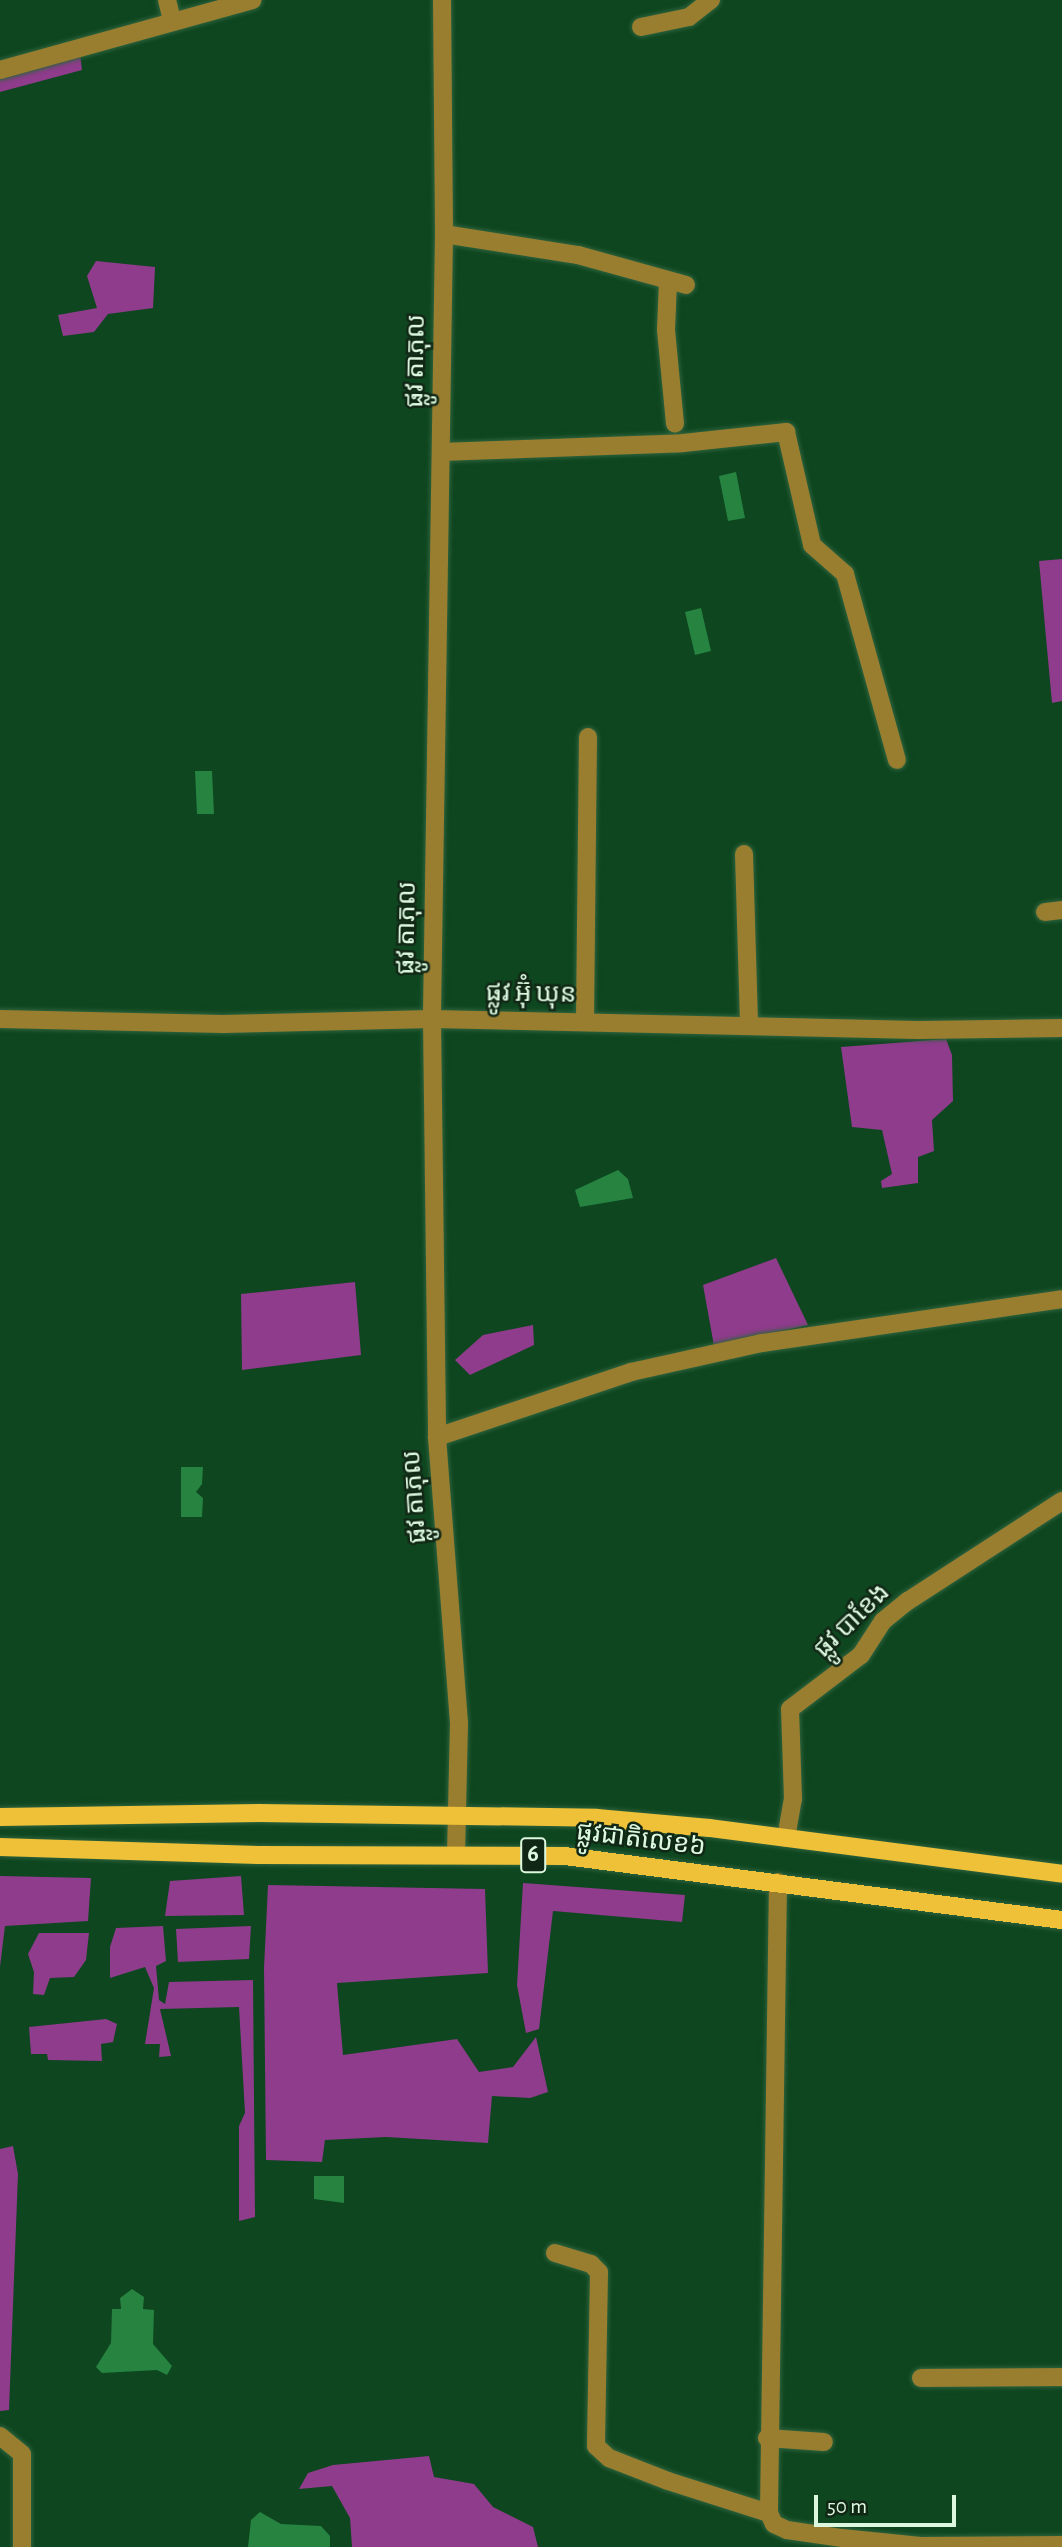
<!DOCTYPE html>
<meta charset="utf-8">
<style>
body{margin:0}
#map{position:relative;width:1062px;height:2547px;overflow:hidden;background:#0e461f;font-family:"Alegreya Sans","Noto Sans Khmer",sans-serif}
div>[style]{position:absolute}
.green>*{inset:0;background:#8e3c8b}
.water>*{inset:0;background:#268340}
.roads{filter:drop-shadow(0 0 2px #2f633e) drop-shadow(0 0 2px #2f633e)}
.minor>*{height:18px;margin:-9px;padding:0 9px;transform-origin:9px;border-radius:9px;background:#9a7e30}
.major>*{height:18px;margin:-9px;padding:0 9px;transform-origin:9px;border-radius:9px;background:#efc138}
span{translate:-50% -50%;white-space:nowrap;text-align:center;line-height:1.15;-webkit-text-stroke:5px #112715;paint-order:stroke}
.shield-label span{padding:2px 5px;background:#112715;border:2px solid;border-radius:5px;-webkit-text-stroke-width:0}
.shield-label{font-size:24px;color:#dcf9e0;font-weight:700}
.street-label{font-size:26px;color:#dcf9e0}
.scale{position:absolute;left:814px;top:2495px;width:142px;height:32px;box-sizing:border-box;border:4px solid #dcf9e0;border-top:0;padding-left:9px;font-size:21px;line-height:24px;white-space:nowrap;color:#dcf9e0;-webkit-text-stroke:5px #112715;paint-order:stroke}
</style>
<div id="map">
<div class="green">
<i style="clip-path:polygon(80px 54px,82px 70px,0 92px,0 75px)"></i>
<i style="clip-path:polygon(96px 261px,155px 267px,153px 308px,108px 314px,94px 332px,63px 336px,58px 315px,97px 308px,87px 276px)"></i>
<i style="clip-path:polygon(1062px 559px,1062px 701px,1052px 703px,1039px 561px)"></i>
<i style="clip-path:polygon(946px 1039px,952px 1055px,953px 1101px,932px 1120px,934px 1151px,918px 1157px,918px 1183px,882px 1188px,881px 1181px,892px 1174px,882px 1130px,852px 1127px,841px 1047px)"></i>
<i style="clip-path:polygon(776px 1258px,808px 1325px,714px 1346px,703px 1285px)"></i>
<i style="clip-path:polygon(355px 1282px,361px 1355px,242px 1370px,241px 1294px)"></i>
<i style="clip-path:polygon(533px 1325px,534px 1345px,470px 1375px,455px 1360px,483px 1335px)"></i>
<i style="clip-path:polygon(0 1876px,91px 1878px,88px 1921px,5px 1926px,0 1967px)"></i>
<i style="clip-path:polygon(241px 1876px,244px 1915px,165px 1916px,170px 1881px)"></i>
<i style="clip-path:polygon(523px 1883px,685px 1895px,682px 1922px,553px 1911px,539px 2029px,526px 2033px,517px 1985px)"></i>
<i style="clip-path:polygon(268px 1885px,485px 1889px,488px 1973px,337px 1983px,343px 2055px,457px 2039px,479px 2072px,513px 2067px,536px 2037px,548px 2092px,530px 2098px,492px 2096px,488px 2143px,386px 2137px,325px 2140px,322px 2162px,266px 2160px,264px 1968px)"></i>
<i style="clip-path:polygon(163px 1926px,166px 1961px,156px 1966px,159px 2000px,165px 2004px,169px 1982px,253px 1980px,255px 2217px,239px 2221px,239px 2126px,245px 2113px,239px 2007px,160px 2009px,171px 2056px,159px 2057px,160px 2044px,145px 2044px,154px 1988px,145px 1967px,110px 1978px,110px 1947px,116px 1928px)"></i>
<i style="clip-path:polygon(251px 1926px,249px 1959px,178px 1962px,176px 1929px)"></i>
<i style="clip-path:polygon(39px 1933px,89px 1933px,86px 1960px,74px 1977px,50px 1978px,44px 1995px,33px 1994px,34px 1972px,28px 1954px)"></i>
<i style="clip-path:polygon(106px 2019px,117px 2024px,113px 2042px,101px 2044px,102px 2061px,48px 2060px,47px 2054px,31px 2054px,29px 2027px)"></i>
<i style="clip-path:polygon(13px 2146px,18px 2174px,9px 2410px,0 2411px,0 2149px)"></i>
<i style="clip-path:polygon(429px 2456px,434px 2477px,474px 2484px,493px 2507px,533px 2527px,538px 2547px,352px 2547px,350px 2518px,332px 2486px,299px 2489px,308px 2473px,333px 2465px)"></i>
</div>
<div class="water">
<i style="clip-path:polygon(736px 472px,745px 518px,728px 521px,719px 476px)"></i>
<i style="clip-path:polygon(701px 608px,711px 651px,695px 655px,685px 612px)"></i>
<i style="clip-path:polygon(195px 771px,212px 771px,214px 814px,197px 814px)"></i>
<i style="clip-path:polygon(618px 1170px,628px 1179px,633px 1198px,580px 1207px,575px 1190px)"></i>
<i style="clip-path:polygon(181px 1467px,203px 1467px,202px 1484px,196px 1492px,203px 1498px,202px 1517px,181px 1517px)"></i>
<i style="clip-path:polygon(314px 2176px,344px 2176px,344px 2203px,314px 2199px)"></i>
<i style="clip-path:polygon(132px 2289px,144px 2297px,143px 2309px,154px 2310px,153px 2344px,172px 2366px,167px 2375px,157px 2370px,102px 2373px,96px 2367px,111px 2343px,112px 2309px,121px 2309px,120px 2298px)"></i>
<i style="clip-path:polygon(260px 2512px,281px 2524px,321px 2526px,330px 2536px,330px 2547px,248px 2547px,251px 2520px)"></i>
</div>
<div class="roads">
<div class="minor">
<i style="left:167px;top:0;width:21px;rotate:76deg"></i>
<i style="left:442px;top:0;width:234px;rotate:89.5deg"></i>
<i style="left:444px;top:234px;width:785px;rotate:90.88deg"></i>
<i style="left:432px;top:1019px;width:418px;rotate:89.3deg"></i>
<i style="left:437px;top:1437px;width:287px;rotate:85.6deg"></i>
<i style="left:459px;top:1723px;width:132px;rotate:91.3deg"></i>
<i style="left:641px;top:27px;width:49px;rotate:-11.8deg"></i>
<i style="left:689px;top:17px;width:28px;rotate:-38deg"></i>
<i style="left:0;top:70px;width:262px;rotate:-15.5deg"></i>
<i style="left:444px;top:234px;width:136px;rotate:8.9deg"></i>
<i style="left:578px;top:255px;width:112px;rotate:15.5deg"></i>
<i style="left:668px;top:282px;width:48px;rotate:92.4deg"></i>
<i style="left:666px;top:330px;width:94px;rotate:84.5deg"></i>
<i style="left:441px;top:452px;width:242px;rotate:-2.1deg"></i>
<i style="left:683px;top:443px;width:104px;rotate:-6.1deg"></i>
<i style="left:786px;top:432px;width:116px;rotate:77deg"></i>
<i style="left:812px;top:545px;width:44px;rotate:41.3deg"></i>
<i style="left:845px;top:574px;width:193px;rotate:74.4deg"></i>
<i style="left:744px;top:854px;width:172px;rotate:88.3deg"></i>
<i style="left:1045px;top:912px;width:17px;rotate:-7deg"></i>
<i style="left:0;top:1019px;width:223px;rotate:1.3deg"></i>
<i style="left:223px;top:1024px;width:209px;rotate:-1.4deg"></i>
<i style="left:432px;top:1019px;width:486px;rotate:1.3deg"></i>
<i style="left:918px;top:1030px;width:144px;rotate:-0.8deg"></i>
<i style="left:585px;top:1021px;width:284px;rotate:-89.4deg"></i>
<i style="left:437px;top:1437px;width:205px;rotate:-18.5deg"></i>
<i style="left:631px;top:1372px;width:134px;rotate:-12.5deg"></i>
<i style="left:762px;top:1343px;width:303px;rotate:-8.3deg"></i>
<i style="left:786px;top:1838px;width:40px;rotate:-80deg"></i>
<i style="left:793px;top:1799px;width:90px;rotate:-91.9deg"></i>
<i style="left:790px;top:1709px;width:89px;rotate:-37.3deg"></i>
<i style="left:861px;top:1655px;width:40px;rotate:-57.1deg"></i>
<i style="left:883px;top:1621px;width:32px;rotate:-39deg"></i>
<i style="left:908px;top:1601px;width:184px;rotate:-33deg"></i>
<i style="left:778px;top:1882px;width:631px;rotate:90.82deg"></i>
<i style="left:769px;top:2513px;width:12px;rotate:66deg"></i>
<i style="left:774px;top:2524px;width:14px;rotate:25deg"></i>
<i style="left:787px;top:2530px;width:56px;rotate:8.3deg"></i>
<i style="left:842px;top:2538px;width:79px;rotate:5.8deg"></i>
<i style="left:921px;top:2546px;width:141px;rotate:-0.4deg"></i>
<i style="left:555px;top:2253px;width:38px;rotate:17deg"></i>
<i style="left:591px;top:2264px;width:11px;rotate:45deg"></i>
<i style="left:599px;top:2272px;width:174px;rotate:91deg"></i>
<i style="left:596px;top:2446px;width:18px;rotate:43deg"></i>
<i style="left:609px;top:2458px;width:63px;rotate:21.3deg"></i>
<i style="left:668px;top:2481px;width:106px;rotate:17.6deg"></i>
<i style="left:921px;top:2378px;width:141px;rotate:-0.4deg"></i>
<i style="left:0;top:2436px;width:28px;rotate:39deg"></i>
<i style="left:22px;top:2454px;width:93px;rotate:90deg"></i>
<i style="left:767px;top:2438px;width:57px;rotate:4deg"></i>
</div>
<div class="major">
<i style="left:0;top:1817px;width:259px;rotate:-0.9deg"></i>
<i style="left:259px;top:1813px;width:338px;rotate:0.8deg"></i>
<i style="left:597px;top:1818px;width:113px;rotate:5.1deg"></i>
<i style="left:710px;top:1828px;width:355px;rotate:7.4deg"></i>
<i style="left:0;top:1847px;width:258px;rotate:1.8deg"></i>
<i style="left:258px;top:1855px;width:307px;rotate:0.2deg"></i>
<i style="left:565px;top:1856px;width:501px;rotate:7.34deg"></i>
</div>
</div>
<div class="shield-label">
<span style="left:533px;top:1855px">6</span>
</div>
<div class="street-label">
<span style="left:416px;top:361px;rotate:-89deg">ផ្លូវ តាភុល</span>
<span style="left:407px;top:928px;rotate:-89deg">ផ្លូវ តាភុល</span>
<span style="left:531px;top:994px;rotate:1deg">ផ្លូវ អ៊ុំ ឃុន</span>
<span style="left:415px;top:1497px;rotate:-94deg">ផ្លូវ តាភុល</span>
<span style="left:852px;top:1621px;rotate:-44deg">ផ្លូវ បាខែង</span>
<span style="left:641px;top:1840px;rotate:7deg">ផ្លូវជាតិលេខ៦</span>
</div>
<div class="scale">50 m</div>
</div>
